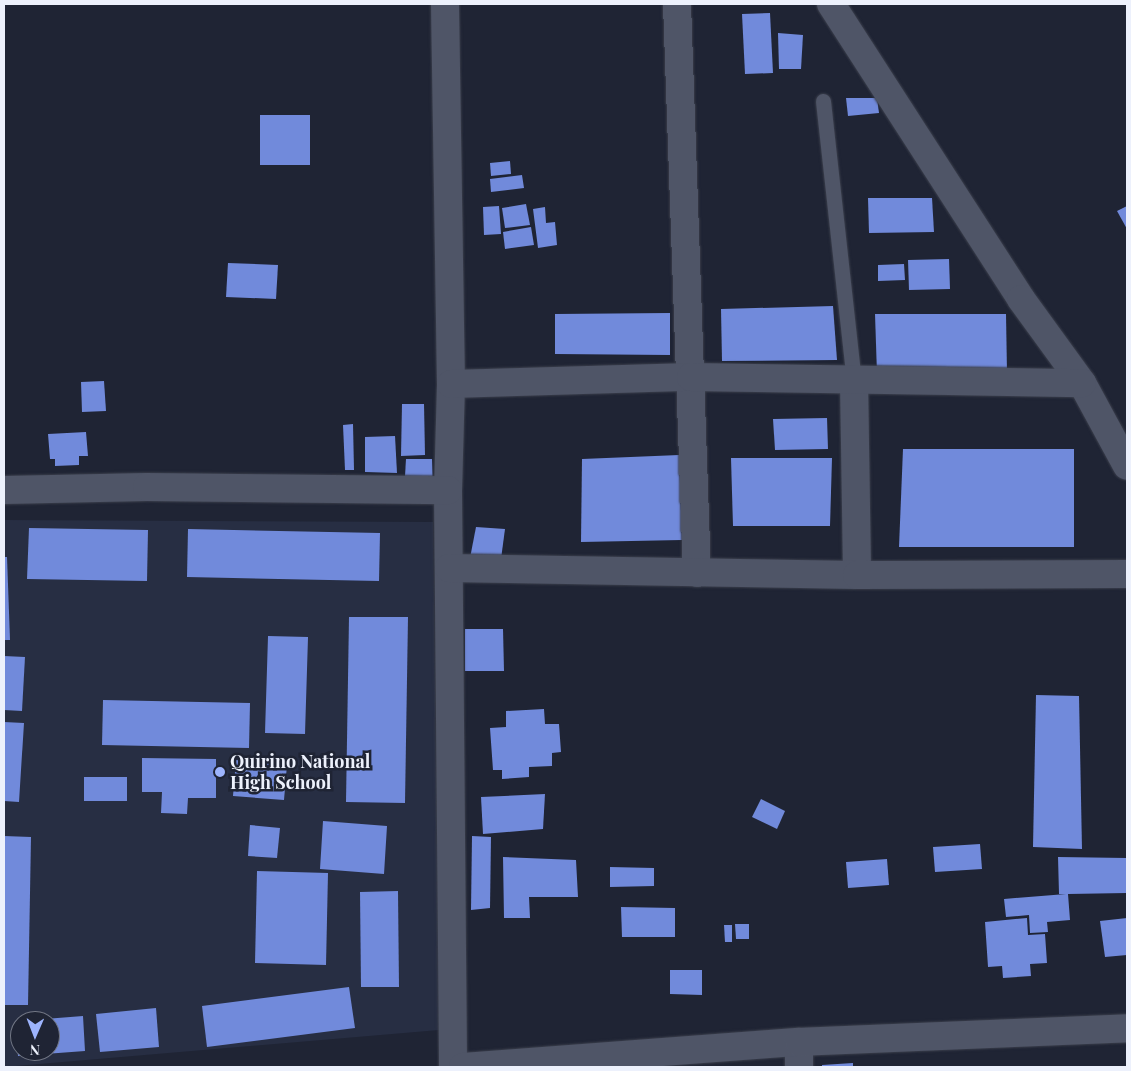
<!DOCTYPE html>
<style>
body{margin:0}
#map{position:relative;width:1131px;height:1071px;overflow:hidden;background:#1f2434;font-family:"Playfair Display",serif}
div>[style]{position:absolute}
.built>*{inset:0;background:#272e43}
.building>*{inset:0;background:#718adb}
.roads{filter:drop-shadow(0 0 1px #3b3f4c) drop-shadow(0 0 1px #3b3f4c)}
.service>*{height:15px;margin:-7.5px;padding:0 7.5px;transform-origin:7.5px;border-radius:7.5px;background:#4f5567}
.minor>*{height:28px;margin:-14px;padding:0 14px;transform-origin:14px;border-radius:14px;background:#4f5567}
.secondary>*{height:28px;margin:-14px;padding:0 14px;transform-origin:14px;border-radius:14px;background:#4f5567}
.dots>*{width:14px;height:14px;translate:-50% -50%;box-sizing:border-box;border:2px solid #1f2434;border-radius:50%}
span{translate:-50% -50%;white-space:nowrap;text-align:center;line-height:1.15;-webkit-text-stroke:5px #1f2434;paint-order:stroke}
.poi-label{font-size:18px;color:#edf1fc;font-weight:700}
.left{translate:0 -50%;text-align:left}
.frame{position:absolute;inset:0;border:5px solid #edf1fc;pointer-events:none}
.north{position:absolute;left:10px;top:1011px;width:50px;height:50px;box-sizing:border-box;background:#1f2434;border:1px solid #717684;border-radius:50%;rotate:181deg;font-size:14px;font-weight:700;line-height:20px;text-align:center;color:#edf1fc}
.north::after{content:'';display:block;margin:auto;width:18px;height:22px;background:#9db4fd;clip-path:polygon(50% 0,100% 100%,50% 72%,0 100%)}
</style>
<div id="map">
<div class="built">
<i style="clip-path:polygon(evenodd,4px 520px,433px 522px,439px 1030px,4px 1067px,4px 520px,20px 1021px,50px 1021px,50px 1051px,20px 1051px,20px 1021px)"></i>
</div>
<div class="building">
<i style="clip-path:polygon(770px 13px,773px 73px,745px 74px,742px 14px)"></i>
<i style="clip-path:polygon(778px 33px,803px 35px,801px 69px,779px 69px)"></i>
<i style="clip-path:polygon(846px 98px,877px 98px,879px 113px,848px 116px)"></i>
<i style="clip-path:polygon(260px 115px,310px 115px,310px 165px,260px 165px)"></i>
<i style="clip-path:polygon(510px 161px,511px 174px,491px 176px,490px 163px)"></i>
<i style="clip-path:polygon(522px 175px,524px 188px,491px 192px,490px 179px)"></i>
<i style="clip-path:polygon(868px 198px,932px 198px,934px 232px,869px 233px)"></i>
<i style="clip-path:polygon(526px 204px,530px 225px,505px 228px,502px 208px)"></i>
<i style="clip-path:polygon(499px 206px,501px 234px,484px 235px,483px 207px)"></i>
<i style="clip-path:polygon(1127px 206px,1127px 229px,1117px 211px)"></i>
<i style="clip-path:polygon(545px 207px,546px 223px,555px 222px,557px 245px,538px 248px,533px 209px)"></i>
<i style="clip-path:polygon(531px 227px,534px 245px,505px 249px,503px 232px)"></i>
<i style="clip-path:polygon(949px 259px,950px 289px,909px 290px,908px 260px)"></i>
<i style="clip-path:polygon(228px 263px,278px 265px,276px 299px,226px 297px)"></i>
<i style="clip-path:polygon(904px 264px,905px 280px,878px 281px,878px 265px)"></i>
<i style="clip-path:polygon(833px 306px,837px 360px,722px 361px,721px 309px)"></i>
<i style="clip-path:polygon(670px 313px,670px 355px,555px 354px,555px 314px)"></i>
<i style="clip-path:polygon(875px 314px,1006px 314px,1007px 373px,877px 374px)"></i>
<i style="clip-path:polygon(104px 381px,106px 411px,82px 412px,81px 382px)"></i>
<i style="clip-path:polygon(402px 404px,424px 404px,425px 455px,401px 456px)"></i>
<i style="clip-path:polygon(827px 418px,828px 449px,775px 450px,773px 419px)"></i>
<i style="clip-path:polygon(353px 424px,354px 470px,345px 470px,343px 425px)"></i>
<i style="clip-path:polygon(86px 432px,88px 456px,79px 456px,79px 465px,55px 466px,55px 459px,50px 459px,48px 434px)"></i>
<i style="clip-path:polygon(395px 436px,397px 473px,365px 472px,365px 437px)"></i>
<i style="clip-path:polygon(903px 449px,1074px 449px,1074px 547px,899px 547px)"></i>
<i style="clip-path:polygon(679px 455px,682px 540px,581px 542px,582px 459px)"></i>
<i style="clip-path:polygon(731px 458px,832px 458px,830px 526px,733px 526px)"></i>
<i style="clip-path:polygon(406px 459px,432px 459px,433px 490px,405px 476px)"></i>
<i style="clip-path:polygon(476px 527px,505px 529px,501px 559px,470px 558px)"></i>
<i style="clip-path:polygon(29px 528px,148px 530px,147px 581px,27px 579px)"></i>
<i style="clip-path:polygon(188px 529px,380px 533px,379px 581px,187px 577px)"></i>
<i style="clip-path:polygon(4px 557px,7px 557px,10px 640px,4px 640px)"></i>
<i style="clip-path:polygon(349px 617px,408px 617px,405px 803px,346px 802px)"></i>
<i style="clip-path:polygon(465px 629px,503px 629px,504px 671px,465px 671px)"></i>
<i style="clip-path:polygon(268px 636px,308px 637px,305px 734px,265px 733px)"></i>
<i style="clip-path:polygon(4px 656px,25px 657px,22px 711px,4px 710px)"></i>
<i style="clip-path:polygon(1036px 695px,1079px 696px,1082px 849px,1033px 847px)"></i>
<i style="clip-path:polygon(103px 700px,250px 703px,249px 748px,102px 745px)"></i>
<i style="clip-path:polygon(544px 709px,545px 724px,559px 724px,561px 752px,552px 753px,552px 766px,529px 767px,529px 777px,502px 779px,502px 770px,493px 770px,490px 728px,506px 727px,506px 711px)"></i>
<i style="clip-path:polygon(4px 722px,24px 723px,19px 802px,4px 801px)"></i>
<i style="clip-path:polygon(142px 758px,216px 759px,216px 798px,188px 798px,187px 814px,161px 813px,162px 792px,142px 792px)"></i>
<i style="clip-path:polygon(236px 760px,287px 765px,284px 800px,233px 796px)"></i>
<i style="clip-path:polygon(84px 777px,127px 777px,127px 801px,84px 801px)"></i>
<i style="clip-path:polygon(545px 794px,543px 829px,483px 834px,481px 797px)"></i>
<i style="clip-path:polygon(761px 799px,785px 811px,777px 829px,752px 817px)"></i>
<i style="clip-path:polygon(323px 821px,387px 826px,384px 874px,320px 869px)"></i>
<i style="clip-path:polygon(250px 825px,280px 828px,277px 858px,248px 856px)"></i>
<i style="clip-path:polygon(4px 836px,31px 837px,28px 1005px,4px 1005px)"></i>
<i style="clip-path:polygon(472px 836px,491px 837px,490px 908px,471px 910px)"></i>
<i style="clip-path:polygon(980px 844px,982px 869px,935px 872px,933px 847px)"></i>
<i style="clip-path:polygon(503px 857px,576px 860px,578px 897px,529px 897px,530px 918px,504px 918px)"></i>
<i style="clip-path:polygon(1058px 857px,1127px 858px,1127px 893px,1068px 894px,1070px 920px,1047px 922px,1048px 932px,1030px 933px,1029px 915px,1006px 917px,1004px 899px,1066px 894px,1059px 894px)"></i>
<i style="clip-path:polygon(887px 859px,889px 885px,848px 888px,846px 862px)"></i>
<i style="clip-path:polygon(610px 867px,654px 868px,654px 886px,610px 887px)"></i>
<i style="clip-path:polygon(257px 871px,328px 873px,326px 965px,255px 963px)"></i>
<i style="clip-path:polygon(398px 891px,399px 987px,361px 987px,360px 892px)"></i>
<i style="clip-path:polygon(621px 907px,675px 908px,675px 937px,622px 937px)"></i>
<i style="clip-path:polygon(1027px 918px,1028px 935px,1045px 934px,1047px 963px,1030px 964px,1031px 976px,1003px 978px,1002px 966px,988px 967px,985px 922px)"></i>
<i style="clip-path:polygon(1127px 918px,1127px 955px,1105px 957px,1100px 921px)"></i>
<i style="clip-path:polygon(735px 924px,749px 924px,749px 939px,736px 939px)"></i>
<i style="clip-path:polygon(724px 925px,732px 925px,732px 942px,725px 942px)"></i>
<i style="clip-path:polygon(670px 970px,702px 970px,702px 995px,670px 994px)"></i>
<i style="clip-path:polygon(349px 987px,355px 1028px,207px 1047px,202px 1006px)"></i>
<i style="clip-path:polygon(156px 1008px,159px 1047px,100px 1052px,96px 1014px)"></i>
<i style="clip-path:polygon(83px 1016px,85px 1051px,18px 1056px,15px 1021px,20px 1020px,20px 1051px,50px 1051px,50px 1021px,32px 1020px)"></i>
<i style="clip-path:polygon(853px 1063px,853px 1067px,822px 1067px,822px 1065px)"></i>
</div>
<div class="roads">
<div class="service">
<i style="left:823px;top:101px;width:281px;rotate:83.7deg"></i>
</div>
<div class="minor">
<i style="left:445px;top:4px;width:380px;rotate:89.1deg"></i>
<i style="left:451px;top:384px;width:106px;rotate:91.6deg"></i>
<i style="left:448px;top:490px;width:577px;rotate:89.5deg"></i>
<i style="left:677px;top:4px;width:569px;rotate:87.99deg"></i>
<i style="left:831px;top:4px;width:351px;rotate:57.2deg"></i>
<i style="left:1021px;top:299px;width:104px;rotate:54deg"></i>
<i style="left:1082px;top:383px;width:94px;rotate:61.5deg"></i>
<i style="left:854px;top:380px;width:195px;rotate:89.1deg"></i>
<i style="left:451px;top:384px;width:240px;rotate:-1.7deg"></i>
<i style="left:691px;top:377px;width:391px;rotate:0.9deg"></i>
<i style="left:4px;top:490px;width:143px;rotate:-1.2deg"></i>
<i style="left:147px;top:487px;width:301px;rotate:0.6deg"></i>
<i style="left:449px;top:568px;width:408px;rotate:1deg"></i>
<i style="left:857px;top:575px;width:270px;rotate:-0.2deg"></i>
<i style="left:799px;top:1042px;width:25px;rotate:90deg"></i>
</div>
<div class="secondary">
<i style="left:463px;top:1067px;width:337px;rotate:-4.3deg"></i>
<i style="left:799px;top:1042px;width:328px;rotate:-2.4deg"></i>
</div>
</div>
<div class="dots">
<i style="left:220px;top:772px;background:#9db4fd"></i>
</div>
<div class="poi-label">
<span class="left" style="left:230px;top:772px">Quirino National<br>High School</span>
</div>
<div class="frame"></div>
<div class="north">N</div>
</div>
